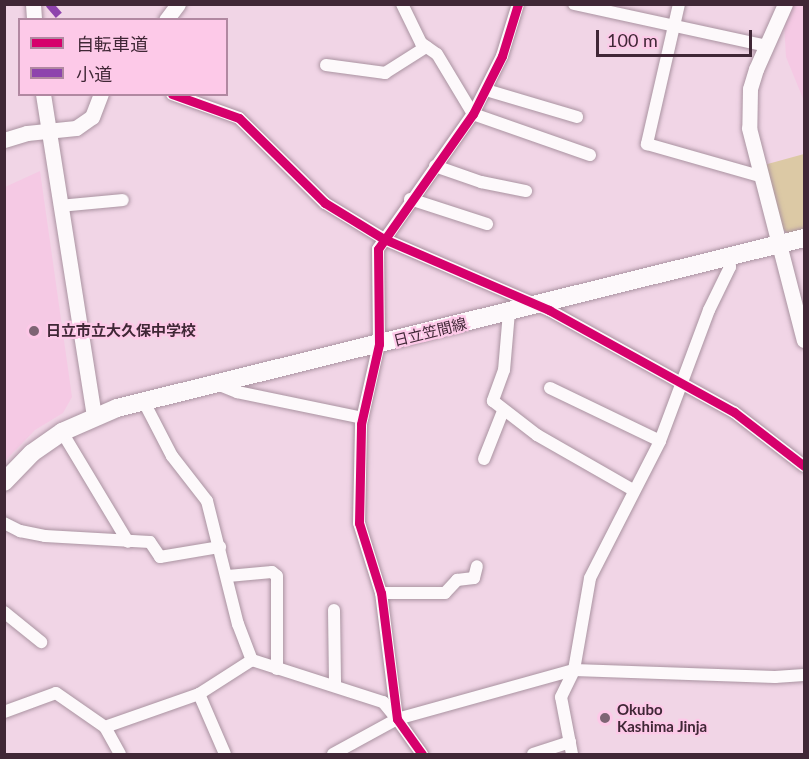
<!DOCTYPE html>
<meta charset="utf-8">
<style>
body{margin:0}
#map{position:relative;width:809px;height:759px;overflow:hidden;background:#f1d5e6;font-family:Lato,"Noto Sans JP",sans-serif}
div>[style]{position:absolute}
.built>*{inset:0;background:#f5c9e4}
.green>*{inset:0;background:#dcc9a5}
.roads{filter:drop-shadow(0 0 2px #aa93a1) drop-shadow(0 0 2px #aa93a1)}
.minor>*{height:12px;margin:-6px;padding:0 6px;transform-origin:6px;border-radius:6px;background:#fdf9fb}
.tertiary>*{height:15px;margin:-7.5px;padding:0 7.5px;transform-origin:7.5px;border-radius:7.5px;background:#fdf9fb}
.primary>*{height:18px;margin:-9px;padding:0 9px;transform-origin:9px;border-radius:9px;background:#fdf9fb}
.quiet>*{height:8px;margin-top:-4px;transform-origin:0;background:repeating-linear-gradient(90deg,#8e44ad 0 15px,transparent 0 23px)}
.cycleway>*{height:9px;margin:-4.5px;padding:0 4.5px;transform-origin:4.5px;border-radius:4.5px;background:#d6006c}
.dots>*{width:16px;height:16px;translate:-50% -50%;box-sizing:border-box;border:3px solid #fdc9e8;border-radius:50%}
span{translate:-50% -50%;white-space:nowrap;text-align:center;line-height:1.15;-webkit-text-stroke:4.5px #fdc9e8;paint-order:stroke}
.poi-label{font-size:15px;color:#402736;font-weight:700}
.left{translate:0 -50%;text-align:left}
.street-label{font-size:15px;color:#402736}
.frame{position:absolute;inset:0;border:6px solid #402736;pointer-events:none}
.legend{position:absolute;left:18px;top:18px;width:210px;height:78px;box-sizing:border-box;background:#fdc9e8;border:2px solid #b188a1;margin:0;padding:8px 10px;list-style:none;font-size:18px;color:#402736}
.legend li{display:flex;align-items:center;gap:12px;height:30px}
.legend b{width:30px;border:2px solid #b188a1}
.scale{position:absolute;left:596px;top:30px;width:156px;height:27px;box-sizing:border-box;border:3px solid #402736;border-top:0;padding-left:8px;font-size:18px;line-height:21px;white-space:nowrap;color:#402736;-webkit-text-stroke:4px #fdc9e8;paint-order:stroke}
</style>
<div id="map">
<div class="built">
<i style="clip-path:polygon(793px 5px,804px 5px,804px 101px,786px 57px,784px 23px)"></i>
<i style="clip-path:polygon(40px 171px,72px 397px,63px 413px,35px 430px,5px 461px,5px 187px)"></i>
</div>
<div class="green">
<i style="clip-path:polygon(804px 154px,804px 230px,790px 234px,783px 230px,764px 165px)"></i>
</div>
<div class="roads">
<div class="minor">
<i style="left:402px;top:4px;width:43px;rotate:64deg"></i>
<i style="left:421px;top:43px;width:19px;rotate:35deg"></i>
<i style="left:437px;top:54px;width:70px;rotate:59deg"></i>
<i style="left:473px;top:114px;width:124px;rotate:19.3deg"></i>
<i style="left:574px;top:4px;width:197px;rotate:12.3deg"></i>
<i style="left:679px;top:4px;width:144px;rotate:102.9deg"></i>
<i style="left:647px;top:144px;width:116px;rotate:15.9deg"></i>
<i style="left:326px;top:65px;width:60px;rotate:7.7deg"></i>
<i style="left:385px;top:73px;width:49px;rotate:-32.4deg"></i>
<i style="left:486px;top:90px;width:95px;rotate:16.5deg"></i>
<i style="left:172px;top:94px;width:71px;rotate:19.7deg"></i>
<i style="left:239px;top:118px;width:121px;rotate:44.7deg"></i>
<i style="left:325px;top:203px;width:69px;rotate:31.4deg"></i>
<i style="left:384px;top:239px;width:180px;rotate:23.3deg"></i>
<i style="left:549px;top:310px;width:211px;rotate:28.9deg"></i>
<i style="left:734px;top:412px;width:88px;rotate:37.6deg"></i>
<i style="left:435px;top:166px;width:49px;rotate:19.2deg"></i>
<i style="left:481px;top:182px;width:46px;rotate:11.3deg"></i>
<i style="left:410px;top:199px;width:81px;rotate:18deg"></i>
<i style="left:60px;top:206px;width:63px;rotate:-5.4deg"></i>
<i style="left:509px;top:312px;width:58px;rotate:94.9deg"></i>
<i style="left:504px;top:370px;width:33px;rotate:110deg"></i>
<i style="left:493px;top:401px;width:56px;rotate:37.7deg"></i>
<i style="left:537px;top:435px;width:111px;rotate:29.8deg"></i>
<i style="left:217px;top:384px;width:22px;rotate:22deg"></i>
<i style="left:237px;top:392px;width:128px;rotate:11.7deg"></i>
<i style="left:550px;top:388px;width:122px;rotate:25.7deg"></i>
<i style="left:144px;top:402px;width:61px;rotate:62.6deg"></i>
<i style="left:172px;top:456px;width:57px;rotate:52.1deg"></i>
<i style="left:207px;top:501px;width:127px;rotate:75.9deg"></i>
<i style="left:238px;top:624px;width:39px;rotate:69deg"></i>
<i style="left:252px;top:660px;width:138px;rotate:17.8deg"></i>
<i style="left:383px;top:702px;width:22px;rotate:51deg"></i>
<i style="left:62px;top:432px;width:128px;rotate:59deg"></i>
<i style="left:484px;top:459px;width:52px;rotate:-68.4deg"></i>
<i style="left:4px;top:523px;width:18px;rotate:27deg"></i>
<i style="left:20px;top:531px;width:25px;rotate:11deg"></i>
<i style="left:45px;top:536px;width:105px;rotate:3.3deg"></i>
<i style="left:150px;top:542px;width:18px;rotate:56deg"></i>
<i style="left:160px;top:557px;width:61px;rotate:-9.5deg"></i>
<i style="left:228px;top:576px;width:44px;rotate:-5.2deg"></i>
<i style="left:272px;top:572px;width:6px;rotate:39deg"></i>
<i style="left:277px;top:576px;width:93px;rotate:90deg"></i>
<i style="left:381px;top:593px;width:64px"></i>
<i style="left:445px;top:593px;width:18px;rotate:-47deg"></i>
<i style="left:457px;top:580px;width:17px;rotate:-7deg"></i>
<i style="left:474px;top:578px;width:12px;rotate:-76deg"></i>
<i style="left:334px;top:610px;width:76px;rotate:89.2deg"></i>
<i style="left:4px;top:612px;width:48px;rotate:39deg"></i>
<i style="left:199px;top:694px;width:65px;rotate:66.6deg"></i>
<i style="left:4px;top:712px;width:55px;rotate:-20.1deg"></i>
<i style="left:56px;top:693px;width:60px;rotate:34.8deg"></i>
<i style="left:105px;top:727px;width:100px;rotate:-19.3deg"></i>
<i style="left:199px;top:694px;width:63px;rotate:-32.7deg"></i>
<i style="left:105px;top:727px;width:31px;rotate:61deg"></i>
<i style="left:333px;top:754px;width:73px;rotate:-28.7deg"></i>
<i style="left:397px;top:719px;width:184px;rotate:-15.5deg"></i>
<i style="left:574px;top:670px;width:201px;rotate:2deg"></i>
<i style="left:775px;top:677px;width:29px;rotate:-4deg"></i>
<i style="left:422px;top:754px;width:43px;rotate:-125.5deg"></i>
<i style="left:397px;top:719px;width:127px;rotate:-97.2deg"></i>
<i style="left:381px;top:593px;width:73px;rotate:-107.4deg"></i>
<i style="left:359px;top:523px;width:99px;rotate:-88.8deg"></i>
<i style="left:361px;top:424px;width:82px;rotate:-77.3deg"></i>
<i style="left:379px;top:344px;width:95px;rotate:-90.6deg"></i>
<i style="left:378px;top:249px;width:165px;rotate:-54.9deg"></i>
<i style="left:473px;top:114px;width:65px;rotate:-63.4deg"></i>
<i style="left:502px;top:56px;width:54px;rotate:-72.9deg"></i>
<i style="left:533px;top:754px;width:39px;rotate:-18deg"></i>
<i style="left:572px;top:754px;width:58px;rotate:-100.9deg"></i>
<i style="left:561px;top:697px;width:30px;rotate:-64deg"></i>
<i style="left:574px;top:670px;width:93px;rotate:-80.1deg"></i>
<i style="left:590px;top:578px;width:154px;rotate:-62.9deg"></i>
<i style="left:660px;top:441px;width:140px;rotate:-69.5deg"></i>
<i style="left:709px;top:310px;width:48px;rotate:-64deg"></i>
<i style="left:730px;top:267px;width:9px;rotate:-96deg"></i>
</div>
<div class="tertiary">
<i style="left:33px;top:4px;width:16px;rotate:86deg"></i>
<i style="left:785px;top:4px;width:71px;rotate:114deg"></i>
<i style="left:756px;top:69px;width:21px;rotate:107deg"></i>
<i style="left:750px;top:89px;width:39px;rotate:91deg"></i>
<i style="left:749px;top:128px;width:219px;rotate:75.5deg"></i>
<i style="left:166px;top:20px;width:20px;rotate:-53deg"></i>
<i style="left:43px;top:94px;width:327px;rotate:81deg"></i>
<i style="left:4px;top:140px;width:24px;rotate:-17deg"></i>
<i style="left:27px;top:133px;width:49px;rotate:-5.8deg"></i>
<i style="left:76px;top:128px;width:19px;rotate:-35deg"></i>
<i style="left:92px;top:117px;width:25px;rotate:-69deg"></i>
</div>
<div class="primary">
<i style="left:4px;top:482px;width:40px;rotate:-46deg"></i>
<i style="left:32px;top:453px;width:37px;rotate:-35deg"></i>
<i style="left:62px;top:432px;width:60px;rotate:-23.6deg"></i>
<i style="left:117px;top:408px;width:708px;rotate:-13.9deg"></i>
</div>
</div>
<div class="quiet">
<i style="left:49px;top:4px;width:21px;rotate:49deg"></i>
</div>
<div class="cycleway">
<i style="left:172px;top:94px;width:71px;rotate:19.7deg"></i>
<i style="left:239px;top:118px;width:121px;rotate:44.7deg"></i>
<i style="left:325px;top:203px;width:69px;rotate:31.4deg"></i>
<i style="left:384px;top:239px;width:180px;rotate:23.3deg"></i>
<i style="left:549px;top:310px;width:211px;rotate:28.9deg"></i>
<i style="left:734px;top:412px;width:88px;rotate:37.6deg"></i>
<i style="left:422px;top:754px;width:43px;rotate:-125.5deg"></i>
<i style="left:397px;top:719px;width:127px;rotate:-97.2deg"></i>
<i style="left:381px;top:593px;width:73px;rotate:-107.4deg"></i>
<i style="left:359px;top:523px;width:99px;rotate:-88.8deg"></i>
<i style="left:361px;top:424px;width:82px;rotate:-77.3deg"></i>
<i style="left:379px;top:344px;width:95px;rotate:-90.6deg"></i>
<i style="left:378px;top:249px;width:165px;rotate:-54.9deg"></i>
<i style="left:473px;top:114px;width:65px;rotate:-63.4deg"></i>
<i style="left:502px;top:56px;width:54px;rotate:-72.9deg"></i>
</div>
<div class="dots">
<i style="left:34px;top:331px;background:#7e6474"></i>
<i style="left:605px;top:718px;background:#7e6474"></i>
</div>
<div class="poi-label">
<span class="left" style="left:46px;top:331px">日立市立大久保中学校</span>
<span class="left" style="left:617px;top:718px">Okubo<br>Kashima Jinja</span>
</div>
<div class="street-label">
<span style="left:430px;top:332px;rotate:-14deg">日立笠間線</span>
</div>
<div class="frame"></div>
<ul class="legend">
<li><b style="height:8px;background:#d6006c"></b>自転車道</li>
<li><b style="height:8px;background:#8e44ad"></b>小道</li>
</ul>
<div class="scale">100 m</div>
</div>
